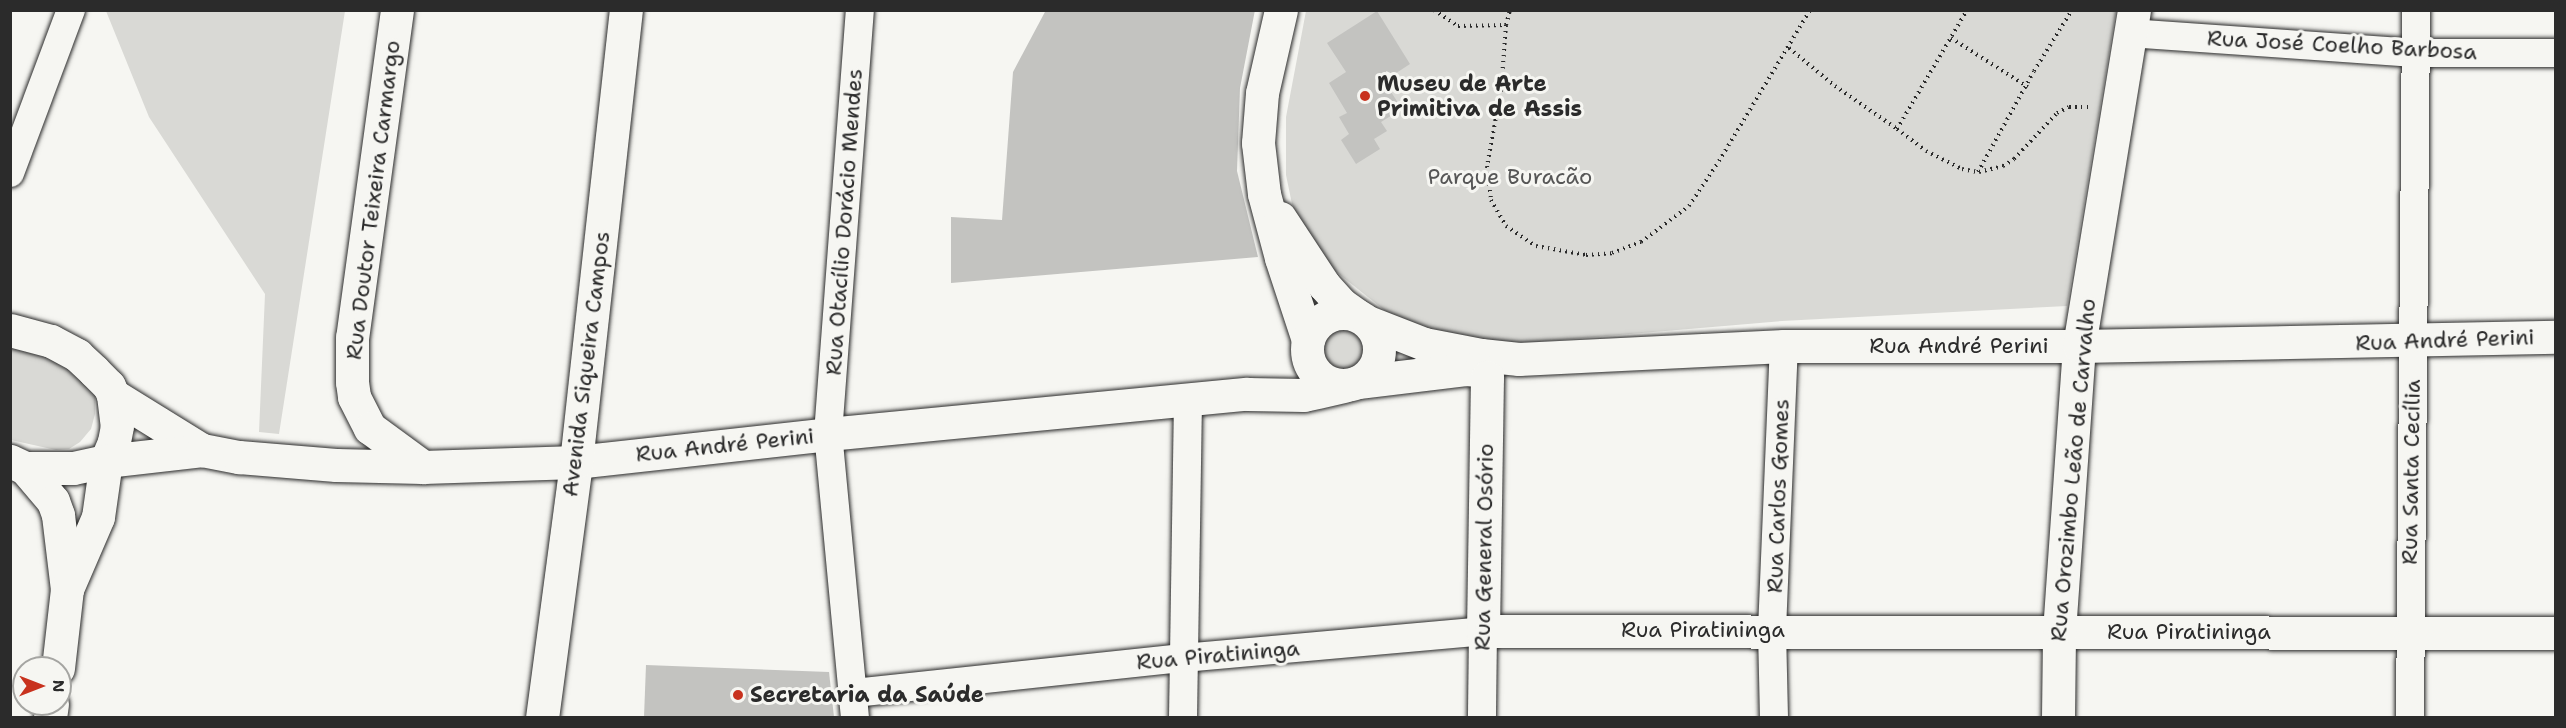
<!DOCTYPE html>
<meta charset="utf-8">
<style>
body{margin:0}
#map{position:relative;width:2566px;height:728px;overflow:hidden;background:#f6f6f2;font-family:"Shantell Sans",sans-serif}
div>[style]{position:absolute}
.green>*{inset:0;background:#d9d9d5}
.round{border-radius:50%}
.building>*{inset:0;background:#c3c3c0}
.path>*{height:4px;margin-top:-2px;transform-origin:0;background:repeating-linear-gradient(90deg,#2b2b2b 0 1.5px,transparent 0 6px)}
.roads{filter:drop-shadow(0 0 2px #2b2b2b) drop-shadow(0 0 2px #2b2b2b)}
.minor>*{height:28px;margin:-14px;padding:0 14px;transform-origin:14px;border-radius:14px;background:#f6f6f2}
.major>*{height:33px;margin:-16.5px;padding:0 16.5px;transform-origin:16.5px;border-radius:16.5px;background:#f6f6f2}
.major>.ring{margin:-16.5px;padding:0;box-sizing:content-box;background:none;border:33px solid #f6f6f2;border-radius:50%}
.dots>*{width:16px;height:16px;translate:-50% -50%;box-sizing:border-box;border:3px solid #f6f6f2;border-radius:50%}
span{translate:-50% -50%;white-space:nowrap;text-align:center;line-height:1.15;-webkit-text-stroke:6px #f6f6f2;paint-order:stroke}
.street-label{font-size:22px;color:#2b2b2b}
.poi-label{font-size:22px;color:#2b2b2b;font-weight:700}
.left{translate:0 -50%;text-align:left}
.park-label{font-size:22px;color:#565656}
.frame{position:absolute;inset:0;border:12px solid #2b2b2b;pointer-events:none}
.north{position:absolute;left:12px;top:656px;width:60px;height:60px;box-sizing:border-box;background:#f6f6f2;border:2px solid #a5a5a2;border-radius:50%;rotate:90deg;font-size:16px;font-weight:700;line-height:24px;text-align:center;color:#2b2b2b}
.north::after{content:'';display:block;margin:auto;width:21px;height:27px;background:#c8321e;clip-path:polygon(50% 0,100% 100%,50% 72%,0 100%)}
</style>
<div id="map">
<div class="green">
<i style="clip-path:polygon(106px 11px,345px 11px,279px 434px,259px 432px,265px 294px,149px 117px)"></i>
<i style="clip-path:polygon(1306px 11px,2116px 11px,2067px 306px,1782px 321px,1499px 345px,1439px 336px,1393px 317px,1329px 266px,1304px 232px,1292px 204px,1286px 175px,1286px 117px)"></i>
<i class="round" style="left:1318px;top:325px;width:50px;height:50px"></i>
<i style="clip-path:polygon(11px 338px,58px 359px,95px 395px,95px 414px,91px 429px,80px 442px,69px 449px,56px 450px,11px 440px)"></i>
</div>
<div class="building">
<i style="clip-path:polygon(1046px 10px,1255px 10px,1240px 88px,1237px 171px,1258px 257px,951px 283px,951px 217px,1002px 220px,1013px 72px)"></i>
<i style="clip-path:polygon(1377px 11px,1410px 64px,1384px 81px,1402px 109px,1381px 122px,1387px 131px,1374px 139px,1380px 149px,1356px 164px,1341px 140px,1349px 134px,1339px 117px,1347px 113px,1329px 83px,1346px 72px,1327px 43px)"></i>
<i style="clip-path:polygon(646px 665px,829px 672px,834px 717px,644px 717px)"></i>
</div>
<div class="path">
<i style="left:1434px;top:10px;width:29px;rotate:34deg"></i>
<i style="left:1458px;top:26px;width:48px;rotate:-1.2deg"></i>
<i style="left:1506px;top:25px;width:65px;rotate:94.4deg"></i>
<i style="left:1501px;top:90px;width:77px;rotate:100.4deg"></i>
<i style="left:1487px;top:166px;width:34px;rotate:83deg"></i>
<i style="left:1491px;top:200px;width:30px;rotate:60deg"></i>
<i style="left:1506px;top:226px;width:36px;rotate:34deg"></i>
<i style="left:1536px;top:246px;width:51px;rotate:10.2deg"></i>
<i style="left:1586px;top:255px;width:26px;rotate:-4deg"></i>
<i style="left:1612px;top:253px;width:31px;rotate:-21deg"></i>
<i style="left:1641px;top:242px;width:60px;rotate:-36.9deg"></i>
<i style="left:1689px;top:206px;width:54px;rotate:-56.3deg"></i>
<i style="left:1719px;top:161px;width:176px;rotate:-58.9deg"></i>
<i style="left:1506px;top:25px;width:16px;rotate:-75deg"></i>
<i style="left:1951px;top:38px;width:91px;rotate:32.5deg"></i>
<i style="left:1789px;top:48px;width:60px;rotate:39.6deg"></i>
<i style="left:1835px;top:86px;width:75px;rotate:34.7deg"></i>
<i style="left:1897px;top:129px;width:138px;rotate:-59.5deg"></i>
<i style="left:1897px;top:129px;width:36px;rotate:37deg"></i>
<i style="left:1926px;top:151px;width:40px;rotate:26.6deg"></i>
<i style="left:1962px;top:169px;width:16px;rotate:11deg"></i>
<i style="left:1978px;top:172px;width:115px;rotate:-61deg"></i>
<i style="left:2034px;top:71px;width:72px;rotate:-58.1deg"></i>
<i style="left:1979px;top:172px;width:25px;rotate:-14deg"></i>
<i style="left:2003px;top:166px;width:13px;rotate:-32deg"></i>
<i style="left:2014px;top:159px;width:63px;rotate:-46.9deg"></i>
<i style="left:2057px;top:113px;width:13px;rotate:-27deg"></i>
<i style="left:2069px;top:107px;width:22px"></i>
</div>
<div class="roads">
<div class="minor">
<i style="left:2129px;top:33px;width:287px;rotate:4deg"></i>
<i style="left:2415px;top:53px;width:141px"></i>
<i style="left:10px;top:173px;width:174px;rotate:-69.5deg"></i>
<i style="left:854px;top:693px;width:331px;rotate:-6.1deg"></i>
<i style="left:1183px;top:658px;width:301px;rotate:-5.1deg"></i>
<i style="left:1483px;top:631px;width:87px;rotate:90.7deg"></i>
<i style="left:855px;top:718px;width:285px;rotate:-95.4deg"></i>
<i style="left:828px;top:434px;width:425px;rotate:-85.7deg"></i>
<i style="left:1183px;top:718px;width:318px;rotate:-89.1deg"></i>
<i style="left:1774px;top:718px;width:88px;rotate:-91.3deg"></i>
<i style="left:1772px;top:630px;width:284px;rotate:-87.6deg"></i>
<i style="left:2410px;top:718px;width:708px;rotate:-89.51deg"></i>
</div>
<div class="major">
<i style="left:397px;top:10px;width:330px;rotate:97.8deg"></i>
<i style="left:352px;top:337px;width:45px;rotate:90deg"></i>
<i style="left:352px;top:382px;width:15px;rotate:82deg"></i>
<i style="left:354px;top:397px;width:35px;rotate:63deg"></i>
<i style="left:370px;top:428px;width:66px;rotate:36.3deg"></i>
<i style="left:1281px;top:10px;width:85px;rotate:102.9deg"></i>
<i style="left:1262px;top:93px;width:50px;rotate:94.6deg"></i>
<i style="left:1258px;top:143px;width:51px;rotate:83.3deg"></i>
<i style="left:1264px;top:194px;width:66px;rotate:75.1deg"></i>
<i style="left:1281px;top:258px;width:86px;rotate:71.8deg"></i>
<i style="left:1280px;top:218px;width:80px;rotate:56.7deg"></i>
<i style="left:1324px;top:285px;width:25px;rotate:48deg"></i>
<i style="left:1341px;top:304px;width:19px;rotate:35deg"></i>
<i class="ring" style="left:1307px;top:313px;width:39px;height:39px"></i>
<i style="left:1368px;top:322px;width:60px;rotate:21.4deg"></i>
<i style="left:1424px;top:344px;width:58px;rotate:10.9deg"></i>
<i style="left:1481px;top:355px;width:38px;rotate:6deg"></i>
<i style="left:1519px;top:359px;width:265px;rotate:-2.8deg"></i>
<i style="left:1784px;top:346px;width:295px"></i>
<i style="left:2079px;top:346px;width:477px;rotate:-1.1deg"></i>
<i style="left:10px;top:330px;width:42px;rotate:15deg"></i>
<i style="left:51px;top:341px;width:30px;rotate:28deg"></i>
<i style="left:77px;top:355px;width:23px;rotate:43deg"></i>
<i style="left:94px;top:371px;width:21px;rotate:45deg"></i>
<i style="left:109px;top:386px;width:10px;rotate:66deg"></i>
<i style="left:113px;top:395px;width:31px;rotate:83deg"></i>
<i style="left:117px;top:426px;width:16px;rotate:101deg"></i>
<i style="left:114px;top:442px;width:21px;rotate:113deg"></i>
<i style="left:106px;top:461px;width:34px;rotate:168deg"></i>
<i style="left:73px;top:468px;width:48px;rotate:180deg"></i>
<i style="left:25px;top:468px;width:17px;rotate:-155deg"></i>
<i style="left:1358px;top:382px;width:108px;rotate:-6.9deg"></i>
<i style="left:1465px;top:369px;width:15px;rotate:4deg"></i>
<i style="left:1480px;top:370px;width:10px;rotate:45deg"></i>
<i style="left:1487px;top:377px;width:254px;rotate:90.9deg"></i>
<i style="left:1483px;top:631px;width:1073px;rotate:0.11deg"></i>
<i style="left:113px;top:395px;width:105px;rotate:31.7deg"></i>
<i style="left:25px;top:468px;width:43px;rotate:49.7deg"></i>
<i style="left:53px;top:501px;width:15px;rotate:70deg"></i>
<i style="left:58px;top:515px;width:75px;rotate:83.1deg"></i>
<i style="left:67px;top:589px;width:80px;rotate:96.5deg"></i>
<i style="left:67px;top:589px;width:78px;rotate:-66.7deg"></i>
<i style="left:98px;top:517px;width:57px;rotate:-81.9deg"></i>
<i style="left:106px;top:461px;width:97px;rotate:-6.5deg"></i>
<i style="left:202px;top:450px;width:38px;rotate:11deg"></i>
<i style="left:239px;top:457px;width:97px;rotate:4.7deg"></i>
<i style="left:336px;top:465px;width:87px;rotate:1.3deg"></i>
<i style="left:423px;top:467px;width:153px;rotate:-1.9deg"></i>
<i style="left:576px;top:462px;width:254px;rotate:-6.3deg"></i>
<i style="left:828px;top:434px;width:421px;rotate:-5.5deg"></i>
<i style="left:1247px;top:394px;width:57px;rotate:1deg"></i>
<i style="left:1304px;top:395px;width:41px;rotate:-12.7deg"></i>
<i style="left:50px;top:718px;width:14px;rotate:-82deg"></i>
<i style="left:542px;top:718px;width:258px;rotate:-82.4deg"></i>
<i style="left:576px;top:462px;width:455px;rotate:-83.7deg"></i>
<i style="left:2058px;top:718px;width:86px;rotate:-89.3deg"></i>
<i style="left:2059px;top:632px;width:287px;rotate:-86deg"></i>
<i style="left:2079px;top:346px;width:340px;rotate:-80.7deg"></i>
</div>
</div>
<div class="dots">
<i style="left:1365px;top:96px;background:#c8321e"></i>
<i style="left:738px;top:695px;background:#c8321e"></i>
</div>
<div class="street-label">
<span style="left:2342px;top:45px;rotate:3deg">Rua José Coelho Barbosa</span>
<span style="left:373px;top:200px;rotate:-83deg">Rua Doutor Teixeira Carmargo</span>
<span style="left:844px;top:222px;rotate:-86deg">Rua Otacílio Dorácio Mendes</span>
<span style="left:2445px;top:340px;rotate:-2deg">Rua André Perini</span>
<span style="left:1959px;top:346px">Rua André Perini</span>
<span style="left:586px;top:364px;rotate:-83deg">Avenida Siqueira Campos</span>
<span style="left:725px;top:445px;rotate:-6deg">Rua André Perini</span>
<span style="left:2073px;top:470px;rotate:-85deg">Rua Orozimbo Leão de Carvalho</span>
<span style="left:2411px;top:472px;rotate:-89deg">Rua Santa Cecília</span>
<span style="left:1778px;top:496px;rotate:-88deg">Rua Carlos Gomes</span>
<span style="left:1484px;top:547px;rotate:-89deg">Rua General Osório</span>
<span style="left:1703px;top:630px">Rua Piratininga</span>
<span style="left:2189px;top:632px">Rua Piratininga</span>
<span style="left:1218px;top:655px;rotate:-5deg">Rua Piratininga</span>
</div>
<div class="poi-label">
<span class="left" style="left:1377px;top:96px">Museu de Arte<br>Primitiva de Assis</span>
<span class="left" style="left:750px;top:695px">Secretaria da Saúde</span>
</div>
<div class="park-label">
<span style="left:1510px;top:177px">Parque Buracão</span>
</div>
<div class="frame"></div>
<div class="north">N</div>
</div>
